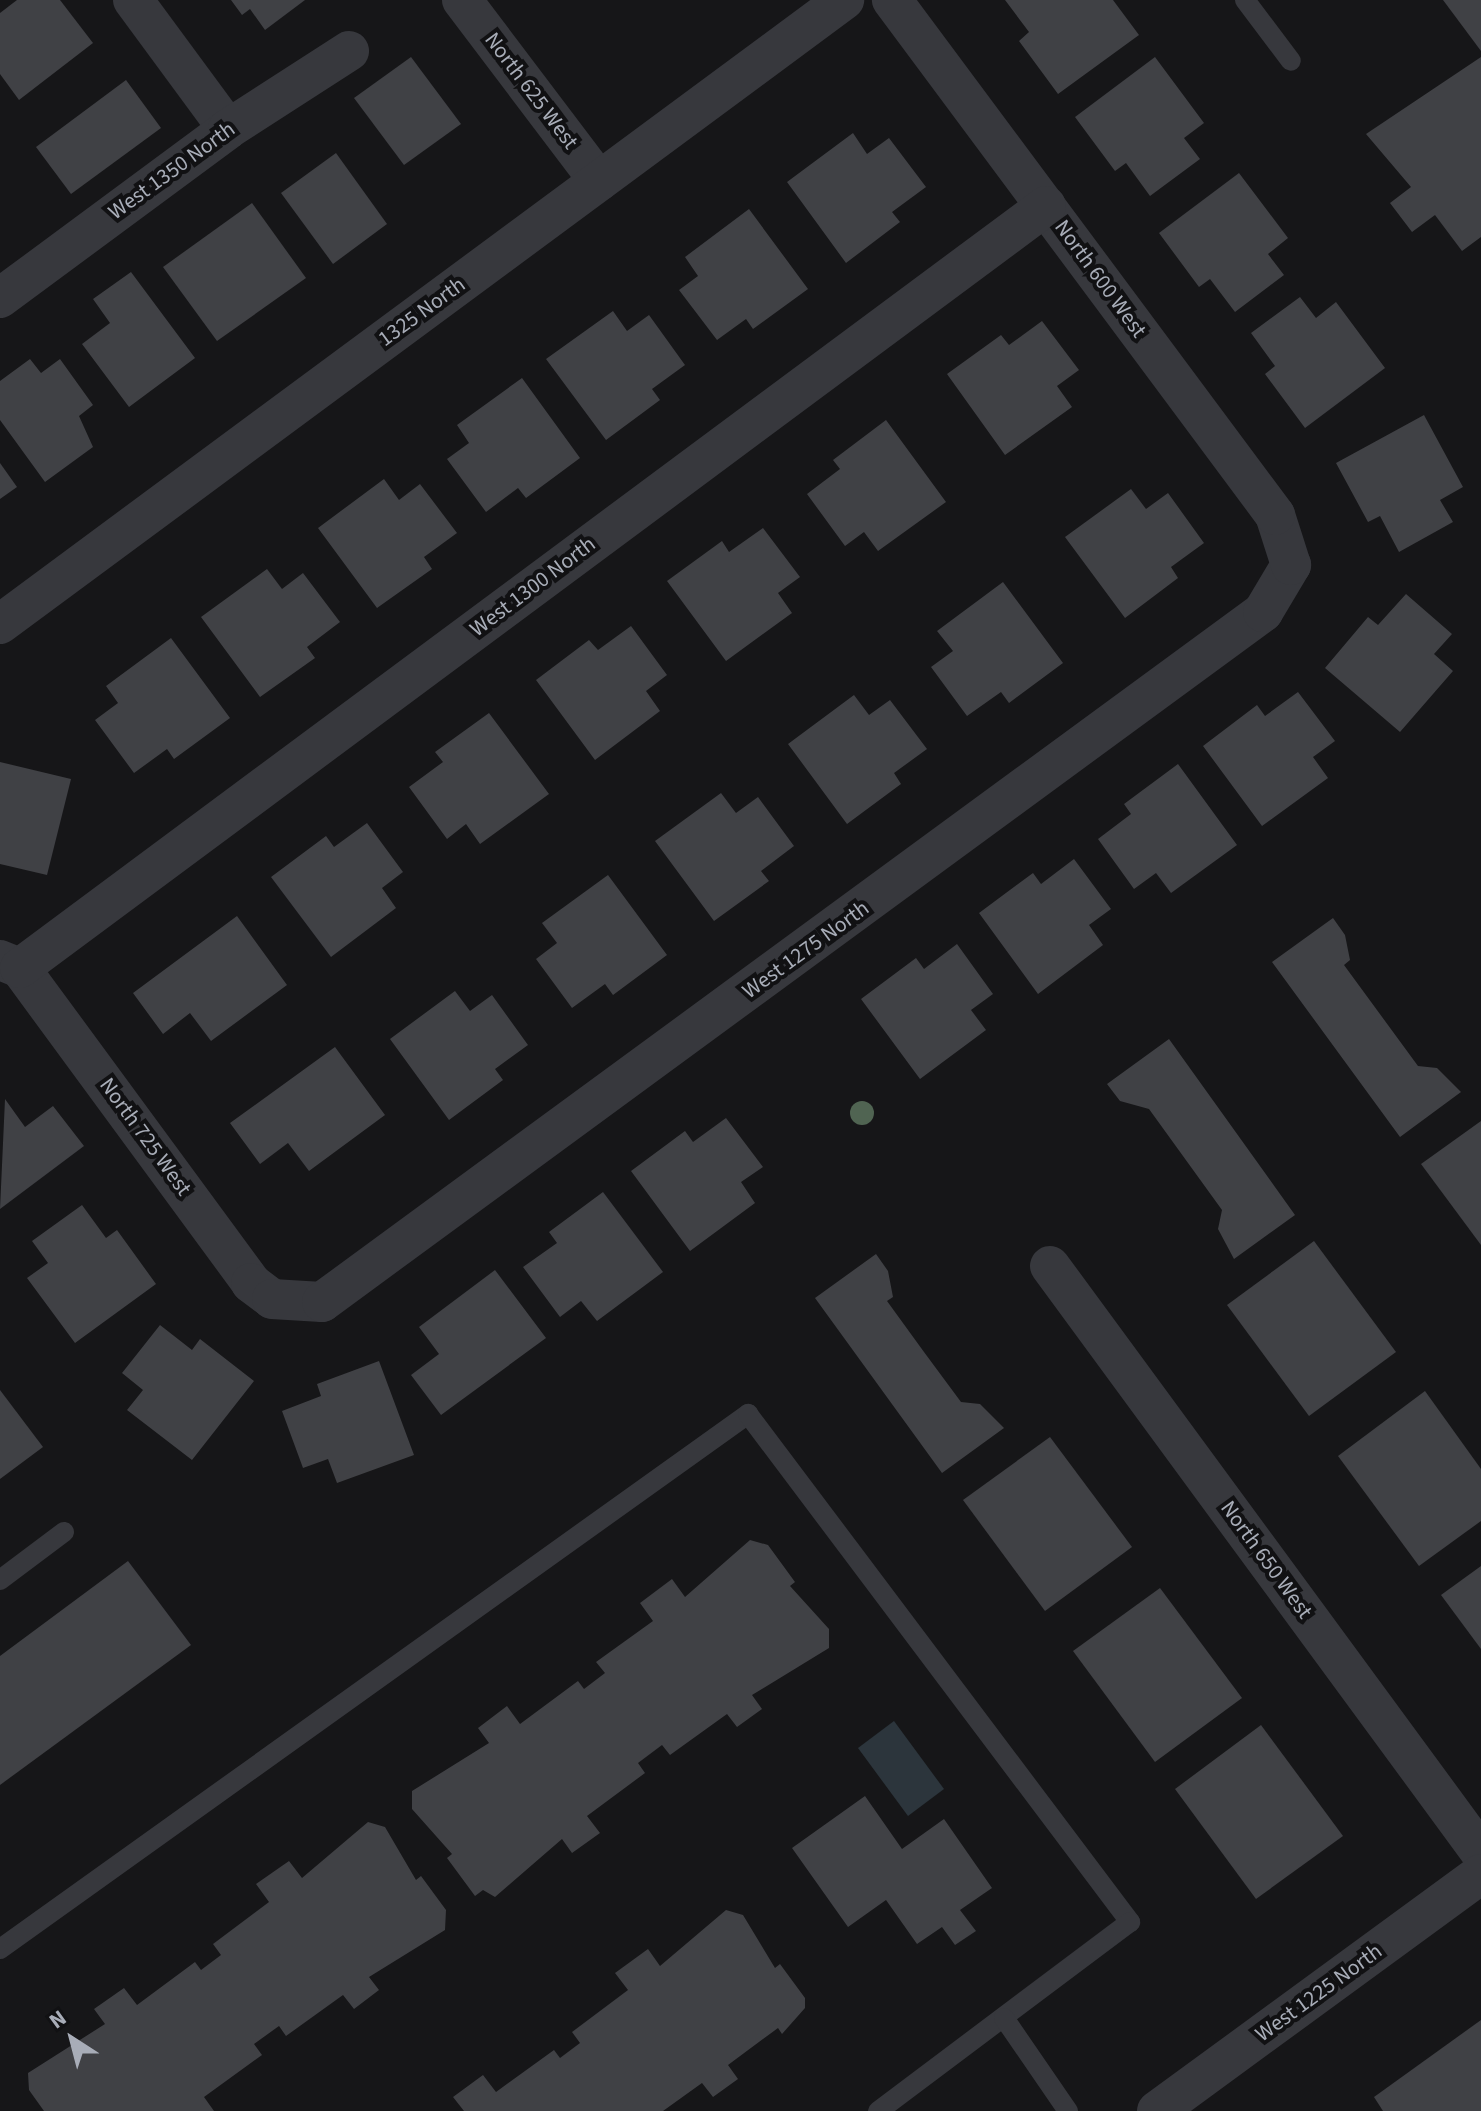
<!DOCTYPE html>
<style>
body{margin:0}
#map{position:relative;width:1481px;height:2111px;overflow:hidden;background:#161618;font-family:"Source Sans 3",sans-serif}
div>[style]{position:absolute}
.water>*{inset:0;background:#2c353c}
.building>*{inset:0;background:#404145}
.service>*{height:20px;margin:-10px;padding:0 10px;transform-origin:10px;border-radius:10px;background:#37383d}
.minor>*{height:40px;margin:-20px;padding:0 20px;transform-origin:20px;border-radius:20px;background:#37383d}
.trees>*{width:24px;height:24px;margin:-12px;border-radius:50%;background:#506452}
span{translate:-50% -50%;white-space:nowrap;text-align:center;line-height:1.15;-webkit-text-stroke:8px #111113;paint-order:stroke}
.street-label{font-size:22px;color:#a8adb8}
.north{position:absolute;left:32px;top:1999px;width:80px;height:80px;-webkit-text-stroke:6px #111113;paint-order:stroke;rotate:324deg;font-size:22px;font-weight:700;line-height:32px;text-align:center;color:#a8adb8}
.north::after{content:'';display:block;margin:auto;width:28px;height:36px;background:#a8adb8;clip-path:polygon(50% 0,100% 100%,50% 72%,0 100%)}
</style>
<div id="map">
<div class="water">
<i style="clip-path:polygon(894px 1721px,944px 1789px,908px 1816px,858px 1748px)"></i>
</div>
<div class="building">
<i style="clip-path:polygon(17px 0,60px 0,93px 43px,19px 100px,0 74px,0 13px)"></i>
<i style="clip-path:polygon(231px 0,305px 0,265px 30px,250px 9px,242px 15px)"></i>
<i style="clip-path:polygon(1005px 0,1113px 0,1139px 35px,1058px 94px,1019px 41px,1029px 32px)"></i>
<i style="clip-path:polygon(1443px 0,1481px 0,1481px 51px)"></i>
<i style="clip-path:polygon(411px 57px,461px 124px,404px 165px,354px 98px)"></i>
<i style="clip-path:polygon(1155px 57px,1204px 123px,1184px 138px,1200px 159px,1150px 196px,1126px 163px,1115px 171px,1075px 117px)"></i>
<i style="clip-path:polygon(1481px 57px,1481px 237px,1462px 251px,1435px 215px,1412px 232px,1390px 203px,1411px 187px,1366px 134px)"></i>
<i style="clip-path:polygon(126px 80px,161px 128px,71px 194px,36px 147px)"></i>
<i style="clip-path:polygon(853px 133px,867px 154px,889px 138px,926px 187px,892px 212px,900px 222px,846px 263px,787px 182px)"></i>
<i style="clip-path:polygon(336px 153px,387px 224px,333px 264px,281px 193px)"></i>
<i style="clip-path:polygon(1239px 173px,1288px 238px,1268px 254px,1284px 275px,1235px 312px,1210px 279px,1199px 287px,1159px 233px)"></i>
<i style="clip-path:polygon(252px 203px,306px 278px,217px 341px,163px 267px)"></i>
<i style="clip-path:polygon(749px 209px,808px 289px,753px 329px,746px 319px,717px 340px,679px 290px,698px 276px,685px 257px)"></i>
<i style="clip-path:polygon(131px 272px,195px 358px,129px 407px,82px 344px,110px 323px,93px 299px)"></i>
<i style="clip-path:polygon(1300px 297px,1316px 318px,1336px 302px,1385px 368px,1305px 428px,1265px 374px,1275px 366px,1251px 333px)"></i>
<i style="clip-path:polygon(613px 311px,627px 331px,649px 315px,685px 365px,652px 389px,660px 400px,606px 440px,546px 359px)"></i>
<i style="clip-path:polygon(1042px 321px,1079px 370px,1057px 386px,1072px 407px,1005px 455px,947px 374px,1001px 335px,1009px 345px)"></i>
<i style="clip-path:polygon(30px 359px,41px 373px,60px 359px,93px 405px,79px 416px,93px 447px,45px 482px,0 420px,0 381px)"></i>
<i style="clip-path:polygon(522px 378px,580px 458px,526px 498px,518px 488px,486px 512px,447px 459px,469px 443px,457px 425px)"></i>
<i style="clip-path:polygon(1424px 415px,1463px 487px,1440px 500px,1453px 522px,1399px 552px,1380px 516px,1368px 522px,1336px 463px)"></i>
<i style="clip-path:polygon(886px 420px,946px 502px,878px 551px,864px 532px,845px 546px,807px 494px,840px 469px,833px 460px)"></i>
<i style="clip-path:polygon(0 463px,17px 487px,0 499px)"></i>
<i style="clip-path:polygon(384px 479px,399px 500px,420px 484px,457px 533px,424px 557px,432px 569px,377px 608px,318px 528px)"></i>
<i style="clip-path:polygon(1131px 489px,1146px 509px,1168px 493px,1204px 543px,1171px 567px,1178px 578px,1125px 618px,1065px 537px)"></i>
<i style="clip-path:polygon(763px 528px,800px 577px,778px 593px,792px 613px,726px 661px,667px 581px,722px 541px,729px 552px)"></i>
<i style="clip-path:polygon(267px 569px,282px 589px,303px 573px,340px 622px,307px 647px,315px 658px,260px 697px,201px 617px)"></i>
<i style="clip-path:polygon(1003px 582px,1063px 663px,1009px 703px,1001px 692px,967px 716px,931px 667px,953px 651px,937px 631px)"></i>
<i style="clip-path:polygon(1406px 594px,1452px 634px,1434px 654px,1453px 671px,1400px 732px,1325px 668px,1368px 617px,1378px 625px)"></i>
<i style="clip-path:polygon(631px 626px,667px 675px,646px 691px,660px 711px,595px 760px,536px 680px,589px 640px,598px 650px)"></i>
<i style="clip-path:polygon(171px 638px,230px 718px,174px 759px,167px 749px,134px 773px,95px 720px,118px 703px,106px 686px)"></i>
<i style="clip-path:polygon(1298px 692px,1335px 741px,1313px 757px,1328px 778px,1262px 826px,1203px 746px,1257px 705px,1265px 716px)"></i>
<i style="clip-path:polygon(854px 695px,869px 715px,890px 700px,927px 749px,894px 773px,901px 784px,847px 824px,788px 744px)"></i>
<i style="clip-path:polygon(489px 713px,549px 794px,480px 844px,466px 824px,447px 839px,409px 787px,443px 762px,435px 752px)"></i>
<i style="clip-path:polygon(0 762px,71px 779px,47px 875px,0 864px)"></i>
<i style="clip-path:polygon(1178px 764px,1237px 845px,1171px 893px,1156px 873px,1134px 889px,1098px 839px,1131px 814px,1124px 804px)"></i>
<i style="clip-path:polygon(721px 793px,736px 813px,758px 797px,794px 846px,761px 871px,769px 881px,714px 921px,655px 841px)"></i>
<i style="clip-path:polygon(367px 823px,403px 872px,382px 888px,396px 908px,331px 957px,271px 877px,326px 836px,334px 847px)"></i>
<i style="clip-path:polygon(1074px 859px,1111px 909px,1089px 925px,1103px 945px,1038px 994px,979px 913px,1033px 873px,1041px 884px)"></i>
<i style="clip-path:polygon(608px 875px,667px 955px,613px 995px,605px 984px,572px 1008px,536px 959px,557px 943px,542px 923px)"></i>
<i style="clip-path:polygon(237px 916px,287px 985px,211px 1041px,190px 1013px,163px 1034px,133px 993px)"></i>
<i style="clip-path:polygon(1333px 918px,1345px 935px,1350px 960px,1344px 965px,1418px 1066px,1437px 1068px,1461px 1092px,1400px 1137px,1272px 962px)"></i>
<i style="clip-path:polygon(957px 944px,993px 994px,971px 1010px,986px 1030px,920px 1079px,861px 999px,916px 958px,924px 969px)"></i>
<i style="clip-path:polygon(455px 991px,470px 1011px,492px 995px,528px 1045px,495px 1069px,503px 1080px,449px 1120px,390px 1039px)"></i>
<i style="clip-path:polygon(1169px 1039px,1295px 1215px,1234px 1259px,1218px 1229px,1222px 1210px,1149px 1109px,1120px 1101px,1107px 1084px)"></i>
<i style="clip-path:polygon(335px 1047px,385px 1115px,309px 1171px,288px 1143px,260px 1164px,230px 1123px)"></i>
<i style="clip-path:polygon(5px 1099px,25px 1127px,53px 1106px,84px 1146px,0 1209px)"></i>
<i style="clip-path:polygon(726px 1118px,763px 1167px,741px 1182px,755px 1203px,690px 1251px,631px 1171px,685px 1131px,693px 1142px)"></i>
<i style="clip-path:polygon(1481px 1121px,1481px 1245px,1421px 1164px)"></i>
<i style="clip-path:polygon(603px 1192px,663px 1272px,597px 1321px,581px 1301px,560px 1317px,523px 1267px,557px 1243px,549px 1232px)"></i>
<i style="clip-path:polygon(82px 1205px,106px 1238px,117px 1230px,156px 1284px,75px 1343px,27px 1278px,48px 1263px,32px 1241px)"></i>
<i style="clip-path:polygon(1314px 1241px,1396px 1352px,1309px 1416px,1227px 1305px)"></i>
<i style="clip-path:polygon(876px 1254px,888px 1271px,893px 1297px,887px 1301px,924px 1352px,961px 1402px,980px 1404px,1004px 1428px,942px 1473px,815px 1298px)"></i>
<i style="clip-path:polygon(495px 1270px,546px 1338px,441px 1415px,411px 1375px,439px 1354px,419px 1327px)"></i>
<i style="clip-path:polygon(160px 1325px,192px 1350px,200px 1339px,254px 1381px,192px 1460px,127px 1410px,143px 1390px,122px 1373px)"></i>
<i style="clip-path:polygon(379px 1361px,414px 1455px,337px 1483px,328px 1459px,303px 1468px,282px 1411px,321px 1396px,317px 1384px)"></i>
<i style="clip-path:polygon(0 1390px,43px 1447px,0 1479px)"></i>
<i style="clip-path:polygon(1425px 1391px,1481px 1469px,1481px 1521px,1419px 1566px,1338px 1456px)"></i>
<i style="clip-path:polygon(1050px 1437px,1132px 1547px,1045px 1611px,963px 1500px)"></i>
<i style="clip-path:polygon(750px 1540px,768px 1545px,795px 1582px,790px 1586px,829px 1629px,829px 1648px,752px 1695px,762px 1709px,737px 1727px,727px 1714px,670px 1755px,662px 1745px,638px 1763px,645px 1773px,587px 1816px,600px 1833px,572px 1853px,562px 1839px,495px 1897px,483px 1890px,475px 1896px,447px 1858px,452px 1854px,412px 1809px,412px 1791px,489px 1743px,478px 1728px,507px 1706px,520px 1724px,578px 1681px,584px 1689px,605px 1673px,596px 1662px,653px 1621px,640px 1603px,672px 1579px,685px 1597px)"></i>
<i style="clip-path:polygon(128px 1561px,191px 1645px,0 1785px,0 1656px)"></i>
<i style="clip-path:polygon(1481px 1566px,1481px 1649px,1441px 1595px)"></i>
<i style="clip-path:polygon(1160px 1588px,1242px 1698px,1155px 1762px,1073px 1651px)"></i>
<i style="clip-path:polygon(1261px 1725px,1343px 1836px,1256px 1899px,1175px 1789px)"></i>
<i style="clip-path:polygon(865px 1796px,902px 1849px,944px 1819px,992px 1888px,960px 1910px,976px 1931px,955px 1945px,942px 1927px,917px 1944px,886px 1900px,848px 1927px,792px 1848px)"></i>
<i style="clip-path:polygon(368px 1822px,385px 1827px,416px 1880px,421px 1876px,446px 1910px,445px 1930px,369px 1977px,379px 1990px,354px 2009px,343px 1995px,286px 2036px,279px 2026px,254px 2044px,262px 2055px,204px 2097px,214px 2111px,44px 2111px,29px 2090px,28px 2073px,105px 2024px,94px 2009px,124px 1988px,137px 2005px,195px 1962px,201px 1970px,221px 1955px,213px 1944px,269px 1902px,256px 1884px,289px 1861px,302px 1878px)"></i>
<i style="clip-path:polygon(726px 1910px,743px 1915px,775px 1968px,780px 1964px,805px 1998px,805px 2008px,782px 2034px,778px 2028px,728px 2065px,738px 2079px,713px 2097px,702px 2083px,663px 2111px,464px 2111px,453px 2097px,483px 2075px,496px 2092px,554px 2050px,560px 2058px,580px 2043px,572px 2032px,628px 1990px,615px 1973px,648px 1949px,660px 1966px)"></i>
<i style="clip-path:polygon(1481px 2020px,1481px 2111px,1383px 2111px,1374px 2097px)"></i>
</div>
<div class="service">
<i style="left:1245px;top:0;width:76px;rotate:53deg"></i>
<i style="left:0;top:1580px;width:80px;rotate:-36.9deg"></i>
<i style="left:0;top:1949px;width:920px;rotate:-35.57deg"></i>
<i style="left:748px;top:1414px;width:636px;rotate:53.06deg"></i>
<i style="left:1130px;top:1922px;width:315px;rotate:143.1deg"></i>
<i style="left:1004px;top:2018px;width:113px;rotate:55.5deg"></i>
</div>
<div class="minor">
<i style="left:133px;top:0;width:160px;rotate:53.6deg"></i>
<i style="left:462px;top:0;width:227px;rotate:52.9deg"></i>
<i style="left:0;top:298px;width:284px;rotate:-36.5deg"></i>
<i style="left:228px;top:129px;width:144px;rotate:-32.8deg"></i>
<i style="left:0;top:624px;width:1050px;rotate:-36.48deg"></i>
<i style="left:0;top:960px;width:22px;rotate:22deg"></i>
<i style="left:20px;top:968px;width:391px;rotate:53.7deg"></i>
<i style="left:251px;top:1283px;width:26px;rotate:37deg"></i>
<i style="left:272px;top:1299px;width:50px;rotate:3.4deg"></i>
<i style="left:322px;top:1302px;width:1167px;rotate:-36.25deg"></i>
<i style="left:1263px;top:612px;width:55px;rotate:-59.2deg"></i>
<i style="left:1291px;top:565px;width:52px;rotate:-107.7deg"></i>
<i style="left:1275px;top:515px;width:642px;rotate:-126.64deg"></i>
<i style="left:20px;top:968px;width:1278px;rotate:-36.6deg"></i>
<i style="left:1050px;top:1266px;width:728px;rotate:53.71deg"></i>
<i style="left:1157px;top:2111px;width:401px;rotate:-36.2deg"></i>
</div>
<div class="trees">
<i style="left:862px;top:1113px"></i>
</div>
<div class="street-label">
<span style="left:531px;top:91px;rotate:53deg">North 625 West</span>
<span style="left:172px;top:171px;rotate:-36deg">West 1350 North</span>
<span style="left:1100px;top:279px;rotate:54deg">North 600 West</span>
<span style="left:422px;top:312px;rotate:-36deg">1325 North</span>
<span style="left:533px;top:587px;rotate:-37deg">West 1300 North</span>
<span style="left:806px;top:950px;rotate:-36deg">West 1275 North</span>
<span style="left:145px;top:1137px;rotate:54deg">North 725 West</span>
<span style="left:1266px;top:1560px;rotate:54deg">North 650 West</span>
<span style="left:1319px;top:1993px;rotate:-36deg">West 1225 North</span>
</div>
<div class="north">N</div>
</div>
